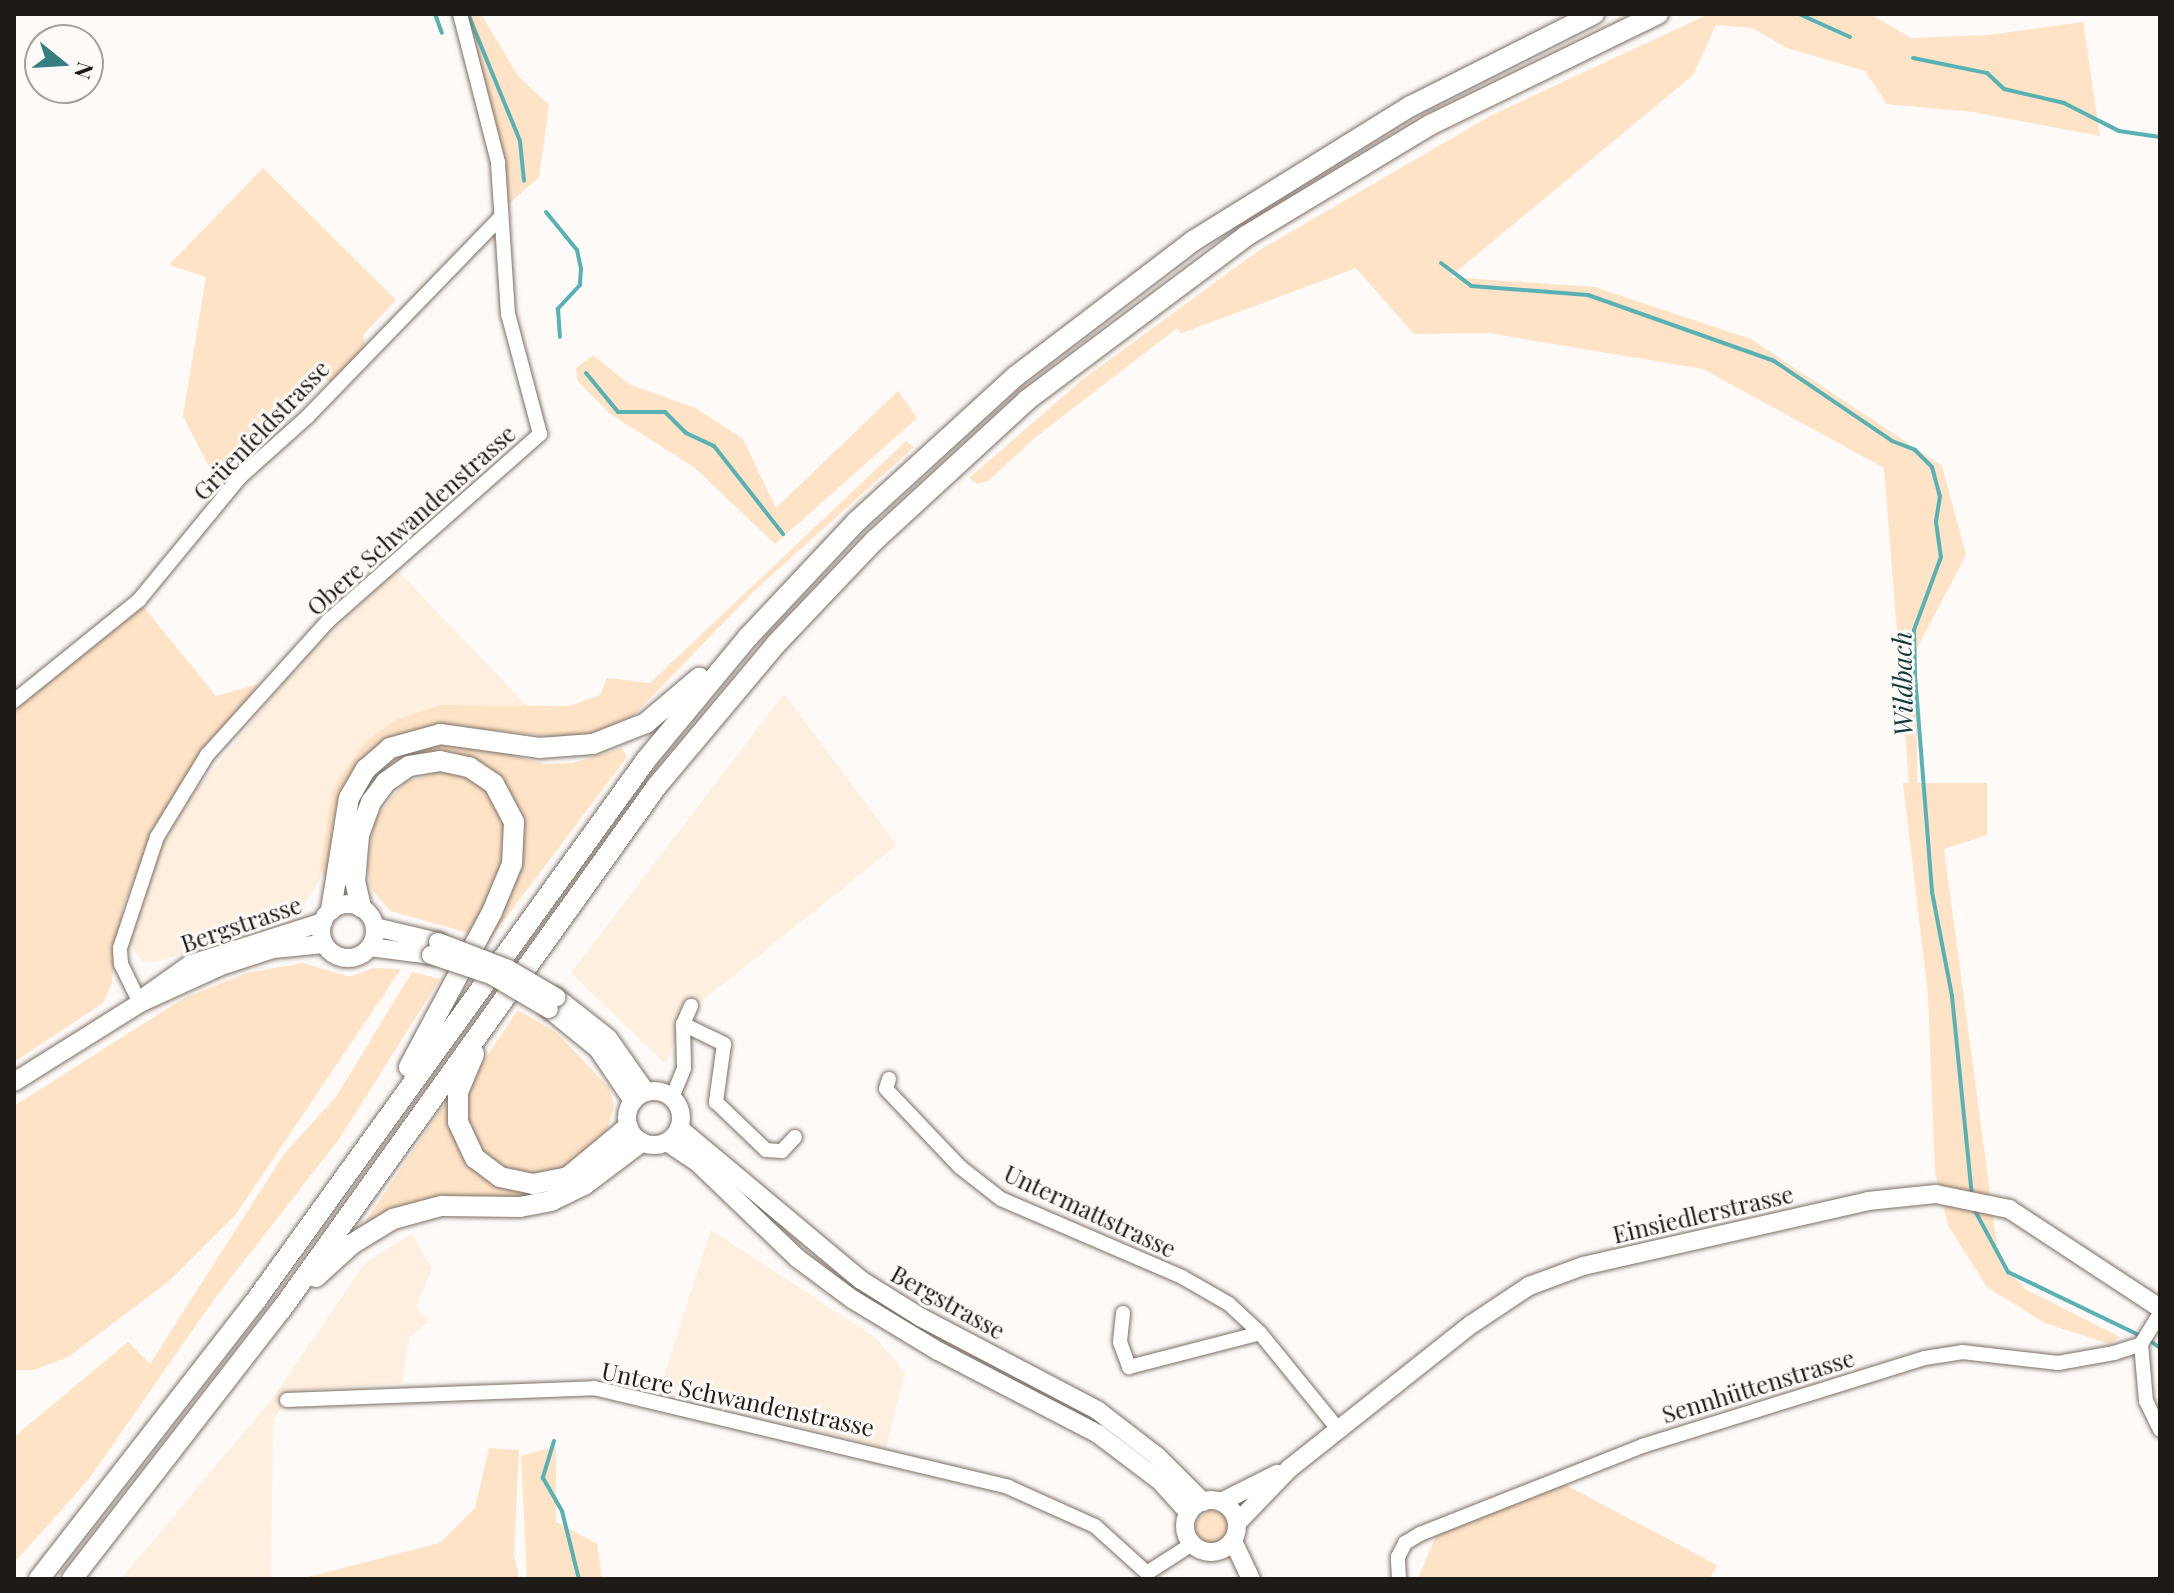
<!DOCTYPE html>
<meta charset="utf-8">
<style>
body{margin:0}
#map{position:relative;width:2174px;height:1593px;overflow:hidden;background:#fdfaf8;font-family:"Playfair Display",serif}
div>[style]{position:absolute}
.built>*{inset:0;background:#ffefdf}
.green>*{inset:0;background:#ffe3c7}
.round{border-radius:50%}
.stream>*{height:4px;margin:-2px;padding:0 2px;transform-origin:2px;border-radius:2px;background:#58b2b3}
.roads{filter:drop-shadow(0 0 2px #7b6f63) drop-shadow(0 0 2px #7b6f63)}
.minor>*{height:14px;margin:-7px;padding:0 7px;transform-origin:7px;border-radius:7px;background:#fff}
.major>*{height:18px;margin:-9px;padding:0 9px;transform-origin:9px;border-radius:9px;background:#fff}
.major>.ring{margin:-9px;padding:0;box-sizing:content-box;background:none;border:18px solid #fff;border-radius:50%}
.highway>*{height:20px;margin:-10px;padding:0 10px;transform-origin:10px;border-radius:10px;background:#fff}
.bridges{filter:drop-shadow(0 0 2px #7b6f63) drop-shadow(0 0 2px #7b6f63)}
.major-bridge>*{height:18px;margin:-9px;padding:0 9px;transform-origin:9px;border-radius:9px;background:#fff}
span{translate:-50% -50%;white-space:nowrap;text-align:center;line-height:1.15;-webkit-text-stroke:6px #fdfaf8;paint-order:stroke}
.street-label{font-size:24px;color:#1e1a15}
.water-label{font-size:26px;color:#0e393a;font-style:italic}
.frame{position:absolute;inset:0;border:16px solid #1e1a15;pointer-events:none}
.north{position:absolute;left:24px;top:24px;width:80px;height:80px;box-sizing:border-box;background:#fdfaf8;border:2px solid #a4a09d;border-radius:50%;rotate:108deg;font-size:22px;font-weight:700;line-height:32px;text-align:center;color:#1e1a15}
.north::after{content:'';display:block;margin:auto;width:28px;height:36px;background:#367f80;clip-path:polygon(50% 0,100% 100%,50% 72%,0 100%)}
</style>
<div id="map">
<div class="built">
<i style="clip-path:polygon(396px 569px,527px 706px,480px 705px,333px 788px,321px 878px,300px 911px,160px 961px,142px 962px,130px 944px,131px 928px,160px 848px,191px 796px,299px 664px)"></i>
<i style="clip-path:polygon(784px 694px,897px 845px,684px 1015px,666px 1064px,571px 973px)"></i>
<i style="clip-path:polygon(711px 1230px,876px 1338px,905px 1373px,886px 1448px,659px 1391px)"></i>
<i style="clip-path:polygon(412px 1234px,432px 1269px,416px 1306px,428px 1322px,409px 1338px,402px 1383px,293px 1391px,273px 1420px,271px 1579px,121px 1579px,273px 1398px,365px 1263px)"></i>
</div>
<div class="green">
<i style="clip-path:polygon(464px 14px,481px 14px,518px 76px,549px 105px,539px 177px,508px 205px)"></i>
<i style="clip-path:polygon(1709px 14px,1870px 14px,1911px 38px,1988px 35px,2083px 22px,2100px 136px,1973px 112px,1887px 104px,1865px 71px,1787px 48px,1752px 28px,1716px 25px,1693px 75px,1450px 277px,1595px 287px,1751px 339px,1942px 466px,1966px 555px,1917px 648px,1917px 783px,1987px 783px,1987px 835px,1944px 849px,1999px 1260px,2025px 1289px,2120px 1337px,2110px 1344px,2045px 1323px,1987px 1287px,1948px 1225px,1935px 1173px,1928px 995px,1903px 783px,1909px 783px,1884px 468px,1703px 369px,1489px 333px,1414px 334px,1356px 268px,1182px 333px,1177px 328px,1037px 436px,988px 481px,978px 484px,969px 478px,1083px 379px,1258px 251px,1492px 115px)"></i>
<i style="clip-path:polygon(263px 168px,396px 300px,363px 335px,365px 345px,331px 383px,324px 378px,250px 450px,222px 492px,183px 416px,206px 277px,169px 265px)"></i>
<i style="clip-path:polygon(593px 355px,629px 384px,695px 408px,743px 439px,776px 508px,898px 391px,917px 418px,775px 544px,695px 468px,609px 413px,577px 380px,576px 368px)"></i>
<i style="clip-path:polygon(906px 441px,914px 447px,754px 591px,633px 716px,577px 740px,461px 726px,425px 728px,349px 779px,336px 806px,326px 880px,320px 868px,333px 788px,367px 740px,396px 720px,441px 705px,569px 706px,600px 695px,607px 678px,650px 683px)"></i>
<i style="clip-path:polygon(141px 604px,216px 696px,259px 684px,199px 759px,149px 841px,123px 907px,111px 985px,103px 1003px,14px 1062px,14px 704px)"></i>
<i style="clip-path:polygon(448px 744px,481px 747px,544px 764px,573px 763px,622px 748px,627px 757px,490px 939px,390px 911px,370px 887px,367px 865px,374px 819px,405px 782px,432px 774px,419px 748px)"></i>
<i style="clip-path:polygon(303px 963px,350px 977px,373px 968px,401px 969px,236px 1214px,169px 1281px,68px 1357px,34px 1370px,14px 1370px,14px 1106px,184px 998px,247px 973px)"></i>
<i style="clip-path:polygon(412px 972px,440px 979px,339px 1139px,215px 1298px,88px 1480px,14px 1563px,14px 1437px,128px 1342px,150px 1364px,284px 1154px,336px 1097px)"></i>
<i style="clip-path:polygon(518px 1010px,557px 1033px,609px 1088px,614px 1107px,607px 1130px,576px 1161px,561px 1191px,363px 1225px,449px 1097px,475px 1074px)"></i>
<i style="clip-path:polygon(556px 1446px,556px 1522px,597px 1544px,602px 1579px,527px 1579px,521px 1456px)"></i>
<i style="clip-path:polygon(489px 1448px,519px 1450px,514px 1554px,519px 1579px,300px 1579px,440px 1543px,475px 1508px)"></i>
<i style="clip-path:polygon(1560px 1482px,1717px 1565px,1709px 1579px,1418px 1579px,1439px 1529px)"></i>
<i class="round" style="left:1196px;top:1511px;width:32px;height:32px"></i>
</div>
<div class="stream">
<i style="left:435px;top:14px;width:20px;rotate:70deg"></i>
<i style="left:468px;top:14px;width:137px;rotate:67.7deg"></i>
<i style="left:520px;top:141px;width:40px;rotate:84.3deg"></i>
<i style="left:1799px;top:14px;width:56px;rotate:24.3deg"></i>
<i style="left:1913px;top:58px;width:76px;rotate:11.5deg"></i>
<i style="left:1987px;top:73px;width:23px;rotate:43deg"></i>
<i style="left:2004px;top:89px;width:62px;rotate:13.1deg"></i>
<i style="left:2064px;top:103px;width:62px;rotate:27deg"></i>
<i style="left:2119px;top:131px;width:41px;rotate:8.3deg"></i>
<i style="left:546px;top:212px;width:49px;rotate:50.8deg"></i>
<i style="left:577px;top:250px;width:19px;rotate:78deg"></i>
<i style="left:581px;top:269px;width:16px;rotate:94deg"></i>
<i style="left:580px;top:285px;width:33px;rotate:133deg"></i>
<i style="left:558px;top:309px;width:28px;rotate:86deg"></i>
<i style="left:1441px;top:263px;width:38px;rotate:37deg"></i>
<i style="left:1471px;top:286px;width:117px;rotate:4.4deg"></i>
<i style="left:1588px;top:295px;width:197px;rotate:19.5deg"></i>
<i style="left:1774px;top:361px;width:143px;rotate:34.1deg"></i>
<i style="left:1892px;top:441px;width:25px;rotate:21deg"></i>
<i style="left:1915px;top:450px;width:24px;rotate:45deg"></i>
<i style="left:1932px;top:467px;width:30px;rotate:75deg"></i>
<i style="left:1940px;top:496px;width:26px;rotate:99deg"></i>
<i style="left:1936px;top:522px;width:35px;rotate:82deg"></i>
<i style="left:1941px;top:557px;width:78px;rotate:110.3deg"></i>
<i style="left:1914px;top:630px;width:45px;rotate:88.7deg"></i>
<i style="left:1915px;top:675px;width:218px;rotate:85.5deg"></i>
<i style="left:1932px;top:892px;width:106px;rotate:79.1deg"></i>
<i style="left:1952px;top:996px;width:202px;rotate:84.3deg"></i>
<i style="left:586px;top:373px;width:50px;rotate:50.6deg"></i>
<i style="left:618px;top:412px;width:47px"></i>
<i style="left:665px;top:412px;width:30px;rotate:45deg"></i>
<i style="left:686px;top:433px;width:31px;rotate:25deg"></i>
<i style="left:714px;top:446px;width:112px;rotate:51.9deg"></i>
<i style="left:1974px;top:1209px;width:72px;rotate:61.6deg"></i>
<i style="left:2008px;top:1272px;width:148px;rotate:25.7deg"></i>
<i style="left:2149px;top:1340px;width:14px;rotate:36deg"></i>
<i style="left:554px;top:1441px;width:39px;rotate:107deg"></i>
<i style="left:543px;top:1478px;width:38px;rotate:60deg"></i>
<i style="left:562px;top:1511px;width:70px;rotate:76deg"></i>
</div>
<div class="roads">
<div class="minor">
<i style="left:14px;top:701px;width:161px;rotate:-38.9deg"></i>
<i style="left:139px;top:600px;width:159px;rotate:-50.6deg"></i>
<i style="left:240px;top:477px;width:90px;rotate:-41.8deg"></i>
<i style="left:307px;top:417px;width:279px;rotate:-45.9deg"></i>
<i style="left:140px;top:1003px;width:43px;rotate:-116deg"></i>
<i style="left:121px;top:964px;width:16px;rotate:-94deg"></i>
<i style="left:120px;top:948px;width:117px;rotate:-71.6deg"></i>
<i style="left:157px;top:837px;width:96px;rotate:-58.6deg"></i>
<i style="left:207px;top:755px;width:181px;rotate:-47.9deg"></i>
<i style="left:328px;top:621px;width:283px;rotate:-41.4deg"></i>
<i style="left:540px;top:434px;width:124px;rotate:-104.9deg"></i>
<i style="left:508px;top:314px;width:152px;rotate:-93.8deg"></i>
<i style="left:498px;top:162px;width:153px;rotate:-104.4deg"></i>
<i style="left:683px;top:1024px;width:46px;rotate:26deg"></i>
<i style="left:724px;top:1044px;width:59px;rotate:97.9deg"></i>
<i style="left:716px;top:1102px;width:69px;rotate:43.8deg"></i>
<i style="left:766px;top:1150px;width:16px;rotate:4deg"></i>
<i style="left:782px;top:1151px;width:19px;rotate:-47deg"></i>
<i style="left:889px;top:1079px;width:10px;rotate:107deg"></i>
<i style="left:886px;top:1089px;width:108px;rotate:46.5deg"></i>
<i style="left:960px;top:1167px;width:52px;rotate:38deg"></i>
<i style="left:1001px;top:1199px;width:197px;rotate:23.3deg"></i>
<i style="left:1182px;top:1277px;width:54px;rotate:29.9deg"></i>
<i style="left:1229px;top:1304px;width:42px;rotate:43.1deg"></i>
<i style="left:1260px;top:1333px;width:124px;rotate:50.9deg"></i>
<i style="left:672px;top:1098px;width:32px;rotate:-68deg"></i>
<i style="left:684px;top:1068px;width:44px;rotate:-91.3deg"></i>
<i style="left:683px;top:1024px;width:20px;rotate:-66deg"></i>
<i style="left:1123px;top:1313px;width:29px;rotate:96deg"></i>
<i style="left:1120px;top:1342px;width:27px;rotate:70deg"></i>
<i style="left:1129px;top:1367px;width:135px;rotate:-14.5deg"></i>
<i style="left:2141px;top:1344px;width:57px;rotate:85deg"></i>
<i style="left:2146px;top:1401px;width:32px;rotate:64deg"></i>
<i style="left:287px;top:1400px;width:307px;rotate:-2.2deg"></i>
<i style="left:594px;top:1388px;width:426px;rotate:13.4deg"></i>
<i style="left:1008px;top:1487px;width:95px;rotate:24.1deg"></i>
<i style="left:1095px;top:1526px;width:70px;rotate:42.1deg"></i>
<i style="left:1147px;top:1573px;width:54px;rotate:-32.8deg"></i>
<i style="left:1399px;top:1579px;width:22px;rotate:-93deg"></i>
<i style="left:1398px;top:1557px;width:16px;rotate:-63deg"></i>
<i style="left:1405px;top:1543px;width:17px;rotate:-31deg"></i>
<i style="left:1420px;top:1534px;width:239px;rotate:-21.6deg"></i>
<i style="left:1642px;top:1446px;width:296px;rotate:-17.3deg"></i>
<i style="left:1925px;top:1358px;width:37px;rotate:-9deg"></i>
<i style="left:1962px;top:1352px;width:97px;rotate:6.5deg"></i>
<i style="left:2058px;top:1363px;width:57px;rotate:-10.1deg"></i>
<i style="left:2114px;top:1353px;width:28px;rotate:-18deg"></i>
<i style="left:2141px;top:1344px;width:36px;rotate:-58deg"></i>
</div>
<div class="major">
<i class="ring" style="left:321px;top:904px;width:36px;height:36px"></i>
<i style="left:375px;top:927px;width:65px;rotate:13.4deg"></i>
<i style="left:370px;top:947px;width:62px;rotate:7.5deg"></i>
<i style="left:147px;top:995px;width:54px;rotate:-35.2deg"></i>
<i style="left:191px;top:964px;width:139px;rotate:-17.7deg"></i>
<i style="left:556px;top:997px;width:66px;rotate:38.3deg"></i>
<i style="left:608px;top:1038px;width:66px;rotate:54.9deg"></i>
<i style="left:549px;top:1009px;width:63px;rotate:39.2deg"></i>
<i style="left:598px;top:1049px;width:63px;rotate:56.1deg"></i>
<i style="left:14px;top:1082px;width:149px;rotate:-32.1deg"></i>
<i style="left:140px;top:1003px;width:89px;rotate:-24.6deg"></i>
<i style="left:221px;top:966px;width:55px;rotate:-18.1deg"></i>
<i style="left:273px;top:949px;width:51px;rotate:-5.6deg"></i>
<i class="ring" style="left:627px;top:1091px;width:36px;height:36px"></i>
<i style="left:679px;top:1128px;width:237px;rotate:39.9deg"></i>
<i style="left:861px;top:1280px;width:70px;rotate:32.1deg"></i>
<i style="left:920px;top:1317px;width:200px;rotate:27.7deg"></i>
<i style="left:1097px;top:1410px;width:76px;rotate:37.5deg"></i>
<i style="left:1157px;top:1456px;width:65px;rotate:45deg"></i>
<i style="left:667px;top:1142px;width:36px;rotate:34deg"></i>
<i style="left:697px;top:1162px;width:139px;rotate:43.8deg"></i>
<i style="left:797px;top:1258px;width:69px;rotate:36.7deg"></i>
<i style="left:852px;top:1299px;width:100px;rotate:31.2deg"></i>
<i style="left:938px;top:1351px;width:180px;rotate:27.4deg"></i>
<i style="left:1098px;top:1434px;width:78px;rotate:37.2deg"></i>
<i style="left:1160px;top:1481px;width:43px;rotate:47.8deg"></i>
<i class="ring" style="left:1185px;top:1500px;width:34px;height:34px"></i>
<i style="left:1221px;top:1502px;width:63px;rotate:-26.6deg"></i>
<i style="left:1237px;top:1523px;width:76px;rotate:-46.1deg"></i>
<i style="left:1290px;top:1468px;width:232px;rotate:-38.4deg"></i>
<i style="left:1472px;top:1324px;width:69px;rotate:-33.7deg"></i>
<i style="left:1529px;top:1286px;width:58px;rotate:-20.3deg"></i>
<i style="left:1583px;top:1266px;width:292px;rotate:-12.8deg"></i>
<i style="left:1868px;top:1201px;width:68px;rotate:-5.9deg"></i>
<i style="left:1936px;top:1194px;width:75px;rotate:11.6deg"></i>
<i style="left:2009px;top:1209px;width:181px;rotate:33.3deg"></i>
<i style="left:1233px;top:1541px;width:42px;rotate:64.7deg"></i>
</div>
<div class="highway">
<i style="left:361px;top:907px;width:26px;rotate:-103deg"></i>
<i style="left:355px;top:882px;width:47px;rotate:-85.1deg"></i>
<i style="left:359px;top:835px;width:35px;rotate:-70deg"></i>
<i style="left:371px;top:802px;width:25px;rotate:-53deg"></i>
<i style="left:386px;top:782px;width:28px;rotate:-35deg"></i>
<i style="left:409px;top:766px;width:31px;rotate:-9deg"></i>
<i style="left:440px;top:761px;width:30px;rotate:12deg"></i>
<i style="left:469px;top:767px;width:30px;rotate:34deg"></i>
<i style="left:494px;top:784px;width:43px;rotate:62.2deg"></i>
<i style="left:514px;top:822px;width:42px;rotate:92.7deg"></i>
<i style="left:512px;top:864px;width:52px;rotate:112.6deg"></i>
<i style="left:492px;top:912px;width:176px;rotate:118.2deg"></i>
<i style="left:331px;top:910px;width:113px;rotate:-80.9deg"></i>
<i style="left:349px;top:798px;width:34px;rotate:-60deg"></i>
<i style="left:366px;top:769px;width:32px;rotate:-41deg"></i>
<i style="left:390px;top:748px;width:52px;rotate:-15.6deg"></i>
<i style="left:440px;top:734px;width:100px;rotate:8deg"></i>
<i style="left:539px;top:748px;width:54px;rotate:-4.2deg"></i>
<i style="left:593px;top:744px;width:57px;rotate:-21.6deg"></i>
<i style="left:646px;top:723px;width:70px;rotate:-40.3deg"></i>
<i style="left:474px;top:1054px;width:41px;rotate:112.8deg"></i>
<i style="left:458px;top:1092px;width:30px;rotate:90deg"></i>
<i style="left:458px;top:1122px;width:40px;rotate:65deg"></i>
<i style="left:475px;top:1158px;width:31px;rotate:37deg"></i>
<i style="left:500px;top:1177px;width:34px;rotate:12deg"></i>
<i style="left:533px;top:1184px;width:36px;rotate:-11deg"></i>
<i style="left:568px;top:1177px;width:78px;rotate:-39.8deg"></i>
<i style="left:316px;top:1277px;width:49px;rotate:-42.5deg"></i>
<i style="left:352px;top:1244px;width:48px;rotate:-31.4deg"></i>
<i style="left:393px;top:1219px;width:50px;rotate:-15.2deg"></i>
<i style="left:441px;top:1206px;width:79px;rotate:0.7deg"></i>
<i style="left:520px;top:1207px;width:32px;rotate:-11deg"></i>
<i style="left:551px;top:1201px;width:37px;rotate:-26deg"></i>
<i style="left:584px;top:1185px;width:71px;rotate:-37deg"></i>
<i style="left:39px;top:1579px;width:350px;rotate:-52.1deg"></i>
<i style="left:254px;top:1303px;width:670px;rotate:-54.17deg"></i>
<i style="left:646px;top:760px;width:160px;rotate:-50.3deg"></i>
<i style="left:748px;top:637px;width:158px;rotate:-46.8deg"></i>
<i style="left:856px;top:522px;width:217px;rotate:-42.4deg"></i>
<i style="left:1016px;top:376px;width:223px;rotate:-37.3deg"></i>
<i style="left:1193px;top:241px;width:256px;rotate:-31.8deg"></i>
<i style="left:1411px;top:106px;width:205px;rotate:-26.7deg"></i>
<i style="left:72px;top:1579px;width:341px;rotate:-52.2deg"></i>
<i style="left:281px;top:1310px;width:645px;rotate:-54.34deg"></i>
<i style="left:657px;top:786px;width:185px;rotate:-50deg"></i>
<i style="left:776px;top:644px;width:144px;rotate:-46.4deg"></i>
<i style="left:875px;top:540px;width:207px;rotate:-42.6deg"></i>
<i style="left:1027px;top:400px;width:274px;rotate:-36.8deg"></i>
<i style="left:1246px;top:236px;width:215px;rotate:-31.1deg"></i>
<i style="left:1430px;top:125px;width:254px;rotate:-26deg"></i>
</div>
</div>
<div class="bridges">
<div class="major-bridge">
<i style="left:438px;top:942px;width:75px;rotate:21.1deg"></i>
<i style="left:508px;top:969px;width:56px;rotate:30.3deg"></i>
<i style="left:431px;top:955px;width:63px;rotate:18.4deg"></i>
<i style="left:491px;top:975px;width:67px;rotate:30.4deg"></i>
</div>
</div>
<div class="street-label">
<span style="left:261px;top:430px;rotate:-46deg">Grüenfeldstrasse</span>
<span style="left:411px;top:520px;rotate:-42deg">Obere Schwandenstrasse</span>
<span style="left:241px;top:924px;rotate:-19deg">Bergstrasse</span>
<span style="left:1090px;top:1211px;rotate:25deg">Untermattstrasse</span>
<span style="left:1703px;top:1214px;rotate:-13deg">Einsiedlerstrasse</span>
<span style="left:948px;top:1302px;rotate:29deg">Bergstrasse</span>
<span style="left:1758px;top:1386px;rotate:-17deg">Sennhüttenstrasse</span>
<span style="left:738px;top:1399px;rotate:12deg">Untere Schwandenstrasse</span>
</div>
<div class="water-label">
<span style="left:1902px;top:684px;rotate:-91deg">Wildbach</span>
</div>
<div class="frame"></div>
<div class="north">N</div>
</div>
